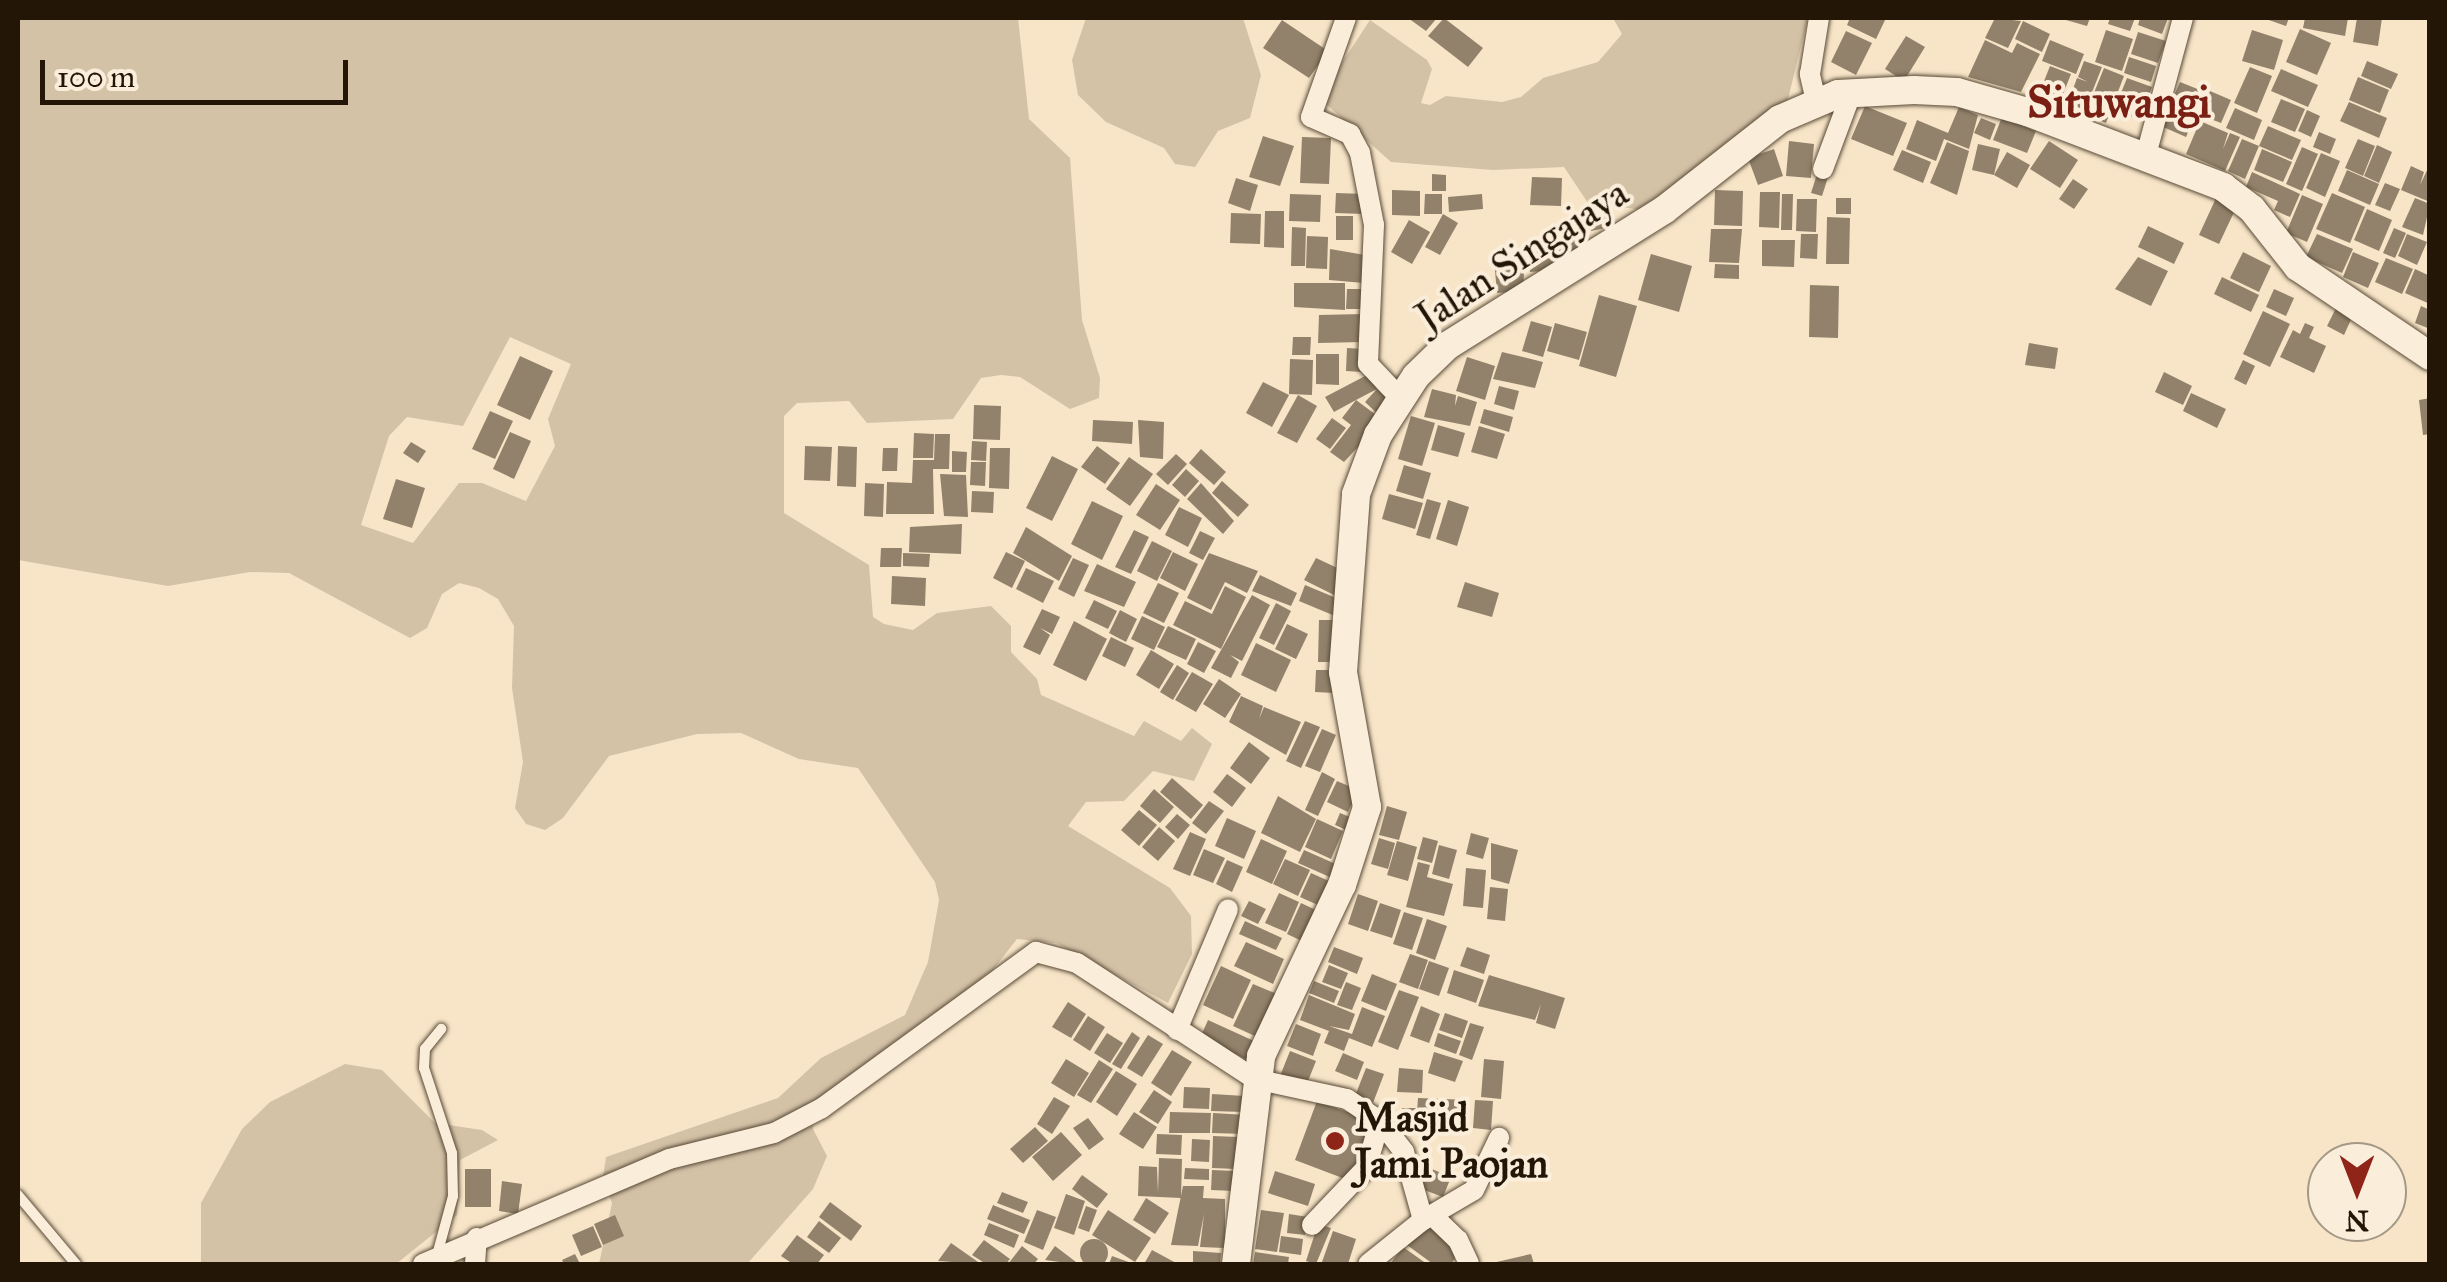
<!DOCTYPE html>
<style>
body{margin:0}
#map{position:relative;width:2447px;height:1282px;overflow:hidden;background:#f8e5c8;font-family:"IM FELL Great Primer",serif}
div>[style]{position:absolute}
.green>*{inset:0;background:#d4c2a7}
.building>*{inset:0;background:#92826b}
.round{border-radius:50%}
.roads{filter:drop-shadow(0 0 2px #584a37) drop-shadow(0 0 2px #584a37)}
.lane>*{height:10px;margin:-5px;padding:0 5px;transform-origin:5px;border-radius:5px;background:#faeedb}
.street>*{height:20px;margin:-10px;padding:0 10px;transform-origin:10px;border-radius:10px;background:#faeedb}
.secondary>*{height:28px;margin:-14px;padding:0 14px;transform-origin:14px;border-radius:14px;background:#faeedb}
.dots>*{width:28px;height:28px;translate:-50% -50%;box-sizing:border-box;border:5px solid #faeedb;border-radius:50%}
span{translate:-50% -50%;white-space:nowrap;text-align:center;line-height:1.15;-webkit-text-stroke:8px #faeedb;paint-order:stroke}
.street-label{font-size:40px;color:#231607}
.poi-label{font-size:40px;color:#231607;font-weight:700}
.left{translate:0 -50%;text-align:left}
.quarter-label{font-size:45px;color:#7a1f14;font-weight:700}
.frame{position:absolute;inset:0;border:20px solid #231607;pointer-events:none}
.north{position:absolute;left:2307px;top:1142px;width:100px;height:100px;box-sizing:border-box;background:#faeedb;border:2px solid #a49886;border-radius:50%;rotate:180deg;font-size:28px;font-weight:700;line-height:40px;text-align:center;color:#231607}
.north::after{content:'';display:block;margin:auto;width:35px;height:45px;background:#8f2418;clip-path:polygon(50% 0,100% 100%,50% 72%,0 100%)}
.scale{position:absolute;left:40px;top:60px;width:308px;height:45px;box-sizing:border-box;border:5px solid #231607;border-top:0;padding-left:12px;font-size:30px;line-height:35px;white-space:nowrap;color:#231607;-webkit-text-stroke:8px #faeedb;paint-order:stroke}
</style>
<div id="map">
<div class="green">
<i style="clip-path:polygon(evenodd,18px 18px,1018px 18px,1029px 119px,1070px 158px,1082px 320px,1100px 378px,1099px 398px,1070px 409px,1020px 377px,1001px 375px,981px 378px,953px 419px,867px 423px,849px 401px,797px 403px,784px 416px,784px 513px,869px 565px,873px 617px,884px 624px,913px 630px,937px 613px,991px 606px,1011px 626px,1011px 652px,1037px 679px,1041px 695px,1134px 736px,1144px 721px,1181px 741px,1192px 728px,1212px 744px,1194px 781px,1153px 771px,1124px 801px,1086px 802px,1068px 826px,1170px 888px,1191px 916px,1192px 954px,1168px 1003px,1056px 943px,1017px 939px,985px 980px,814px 1107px,813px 1129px,827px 1156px,813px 1189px,747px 1264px,599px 1264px,612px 1203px,603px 1177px,606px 1157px,778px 1098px,821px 1058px,905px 1015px,928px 962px,939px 900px,935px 882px,858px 768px,799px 759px,741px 733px,697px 734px,609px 756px,563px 818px,545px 830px,526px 824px,515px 808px,523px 762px,512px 688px,514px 626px,498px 599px,479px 588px,459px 583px,442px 594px,427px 628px,410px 638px,289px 573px,250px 572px,168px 586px,18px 560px,18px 18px,510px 337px,571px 364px,548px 419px,555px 446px,526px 501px,482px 483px,459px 483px,413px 543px,361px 525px,389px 436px,407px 417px,463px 426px,510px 337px)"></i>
<i style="clip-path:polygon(1086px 18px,1243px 18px,1261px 75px,1250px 118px,1218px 131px,1195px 167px,1175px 164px,1164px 148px,1106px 122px,1078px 95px,1072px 60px)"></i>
<i style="clip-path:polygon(1613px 18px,1808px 18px,1787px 103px,1652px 211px,1588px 203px,1564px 167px,1493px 170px,1391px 162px,1326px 104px,1334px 75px,1370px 20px,1427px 60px,1432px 69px,1421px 103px,1430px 105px,1446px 96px,1502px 102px,1521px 97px,1543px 78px,1598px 62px,1622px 34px)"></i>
<i style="clip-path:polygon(345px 1064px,382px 1070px,435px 1123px,482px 1130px,498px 1140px,460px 1160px,457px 1215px,396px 1264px,201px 1264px,201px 1203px,242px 1129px,270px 1102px)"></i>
</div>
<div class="building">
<i style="clip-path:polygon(1408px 18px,1437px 18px,1426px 31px)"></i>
<i style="clip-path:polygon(1444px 18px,1483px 48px,1468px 67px,1428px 36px)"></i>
<i style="clip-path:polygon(1850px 18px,1886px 18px,1876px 39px,1847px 25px)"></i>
<i style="clip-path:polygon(1995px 18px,2021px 21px,2008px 48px,1985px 38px)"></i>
<i style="clip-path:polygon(2059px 18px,2090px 18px,2087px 26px)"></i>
<i style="clip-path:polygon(2110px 18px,2135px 18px,2130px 31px,2108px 24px)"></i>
<i style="clip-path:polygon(2140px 18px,2168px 18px,2162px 34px,2138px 25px)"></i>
<i style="clip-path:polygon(2263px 18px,2289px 18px,2286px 26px)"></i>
<i style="clip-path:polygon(2305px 18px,2348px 18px,2345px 36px,2303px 28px)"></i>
<i style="clip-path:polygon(2357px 18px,2382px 18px,2378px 46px,2353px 42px)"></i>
<i style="clip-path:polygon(1282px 20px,1328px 51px,1309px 78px,1263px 48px)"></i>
<i style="clip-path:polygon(2023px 21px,2050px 34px,2042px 52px,2015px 39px)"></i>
<i style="clip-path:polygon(2300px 29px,2331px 43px,2317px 75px,2286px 62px)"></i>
<i style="clip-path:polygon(2106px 30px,2133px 39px,2122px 71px,2095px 62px)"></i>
<i style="clip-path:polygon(2252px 30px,2283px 40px,2274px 70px,2242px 61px)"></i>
<i style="clip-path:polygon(1846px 31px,1872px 43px,1856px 75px,1831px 62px)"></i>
<i style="clip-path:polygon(2138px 32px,2166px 41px,2158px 63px,2131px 54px)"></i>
<i style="clip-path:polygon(1906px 36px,1925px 47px,1904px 81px,1885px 69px)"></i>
<i style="clip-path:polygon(1985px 40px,2012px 53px,2017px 43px,2040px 54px,2021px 92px,1968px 77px)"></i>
<i style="clip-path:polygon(2050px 40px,2084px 54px,2076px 74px,2042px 61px)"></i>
<i style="clip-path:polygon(2129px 57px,2156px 66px,2151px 82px,2124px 73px)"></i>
<i style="clip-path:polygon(2084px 61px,2102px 67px,2085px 110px,2068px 103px,2077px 78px,2088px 82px,2078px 77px)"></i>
<i style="clip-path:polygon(2367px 61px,2398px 74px,2391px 89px,2361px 76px)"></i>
<i style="clip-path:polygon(2050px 66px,2071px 74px,2060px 102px,2039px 94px)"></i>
<i style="clip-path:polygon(2250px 67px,2272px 76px,2257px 113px,2234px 103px)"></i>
<i style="clip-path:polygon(2104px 68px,2124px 76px,2106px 123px,2085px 115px)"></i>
<i style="clip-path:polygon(2281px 69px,2318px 85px,2308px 107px,2271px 91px)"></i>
<i style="clip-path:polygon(2358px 77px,2389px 90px,2380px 113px,2349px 100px)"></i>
<i style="clip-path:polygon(2127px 78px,2152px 87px,2139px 119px,2114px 110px)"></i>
<i style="clip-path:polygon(2180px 82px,2205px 92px,2186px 137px,2161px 126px)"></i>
<i style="clip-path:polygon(2210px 91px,2231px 100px,2221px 123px,2200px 115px)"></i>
<i style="clip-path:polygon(2281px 99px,2305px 109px,2295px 132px,2271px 122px)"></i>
<i style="clip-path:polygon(2349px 102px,2387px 118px,2379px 138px,2340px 121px)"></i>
<i style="clip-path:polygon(1865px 106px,1907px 123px,1893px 156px,1851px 139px)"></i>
<i style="clip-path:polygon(1959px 107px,1978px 115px,1969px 149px,1944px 139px,1936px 161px,1906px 149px,1917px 120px,1948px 133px)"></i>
<i style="clip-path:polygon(2235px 108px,2262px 120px,2254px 140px,2226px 128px)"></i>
<i style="clip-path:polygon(2307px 110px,2320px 116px,2311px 137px,2298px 131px)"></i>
<i style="clip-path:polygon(2002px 117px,2036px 131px,2027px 153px,1993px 140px)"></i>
<i style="clip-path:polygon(1981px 118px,1996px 124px,1990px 140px,1974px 133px)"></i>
<i style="clip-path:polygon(2200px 121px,2228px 133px,2223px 149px,2230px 133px,2240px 137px,2225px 171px,2186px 154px)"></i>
<i style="clip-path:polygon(2268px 126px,2301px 140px,2292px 160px,2259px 146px)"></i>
<i style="clip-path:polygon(2319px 132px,2336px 139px,2330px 154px,2313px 147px)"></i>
<i style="clip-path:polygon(1263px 136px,1294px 146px,1280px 186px,1249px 177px)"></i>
<i style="clip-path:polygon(1302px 137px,1331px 138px,1329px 184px,1300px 183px)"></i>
<i style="clip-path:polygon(2242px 139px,2259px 146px,2245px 179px,2228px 171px)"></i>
<i style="clip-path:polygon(2358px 139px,2375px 146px,2363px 176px,2345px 168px)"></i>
<i style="clip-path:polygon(1789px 141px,1814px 144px,1811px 178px,1786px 176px)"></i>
<i style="clip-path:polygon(2049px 141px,2078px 160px,2060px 188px,2030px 169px)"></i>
<i style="clip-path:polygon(1947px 142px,1969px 151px,1957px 195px,1930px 183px)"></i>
<i style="clip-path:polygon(1978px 144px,2000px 149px,1994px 175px,1972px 170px)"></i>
<i style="clip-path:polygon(2377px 145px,2392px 152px,2379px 183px,2364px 176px)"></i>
<i style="clip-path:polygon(2302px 147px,2318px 154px,2302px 191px,2286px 184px)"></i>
<i style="clip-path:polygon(1774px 149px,1783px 176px,1758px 185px,1748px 158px)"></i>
<i style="clip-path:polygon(2262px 149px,2292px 162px,2283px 182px,2254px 170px)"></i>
<i style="clip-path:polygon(1902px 150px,1931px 162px,1923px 183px,1893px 170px)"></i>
<i style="clip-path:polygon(2007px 152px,2030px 165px,2017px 188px,1994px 175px)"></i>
<i style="clip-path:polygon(2321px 153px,2340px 161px,2325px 197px,2306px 188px)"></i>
<i style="clip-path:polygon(2430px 164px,2430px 202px,2401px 190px,2411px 166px,2424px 172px,2420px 185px)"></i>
<i style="clip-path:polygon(2347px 170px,2379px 184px,2370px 205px,2338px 191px)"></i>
<i style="clip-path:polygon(1818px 171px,1829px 174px,1822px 196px,1811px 193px)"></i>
<i style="clip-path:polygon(2252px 172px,2300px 194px,2290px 217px,2274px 210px,2278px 201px,2246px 187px)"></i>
<i style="clip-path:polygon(1432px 174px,1446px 175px,1446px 191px,1432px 191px)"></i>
<i style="clip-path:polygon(1532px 177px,1562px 178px,1561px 206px,1530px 205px)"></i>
<i style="clip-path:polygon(1236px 178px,1258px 185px,1250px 211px,1228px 203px)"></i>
<i style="clip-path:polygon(2073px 179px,2088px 189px,2074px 209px,2059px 199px)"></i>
<i style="clip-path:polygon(2385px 183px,2400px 189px,2390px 211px,2375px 205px)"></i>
<i style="clip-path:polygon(1392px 190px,1420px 191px,1420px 216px,1392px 215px)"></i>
<i style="clip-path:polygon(1715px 190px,1743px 191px,1742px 226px,1714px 225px)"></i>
<i style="clip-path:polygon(1760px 192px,1780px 192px,1779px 228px,1759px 227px)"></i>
<i style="clip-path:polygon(1336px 193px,1365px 194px,1364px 214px,1335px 213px)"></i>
<i style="clip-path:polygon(2332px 193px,2365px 207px,2350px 243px,2316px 229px)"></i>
<i style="clip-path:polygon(1290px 194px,1321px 195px,1320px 222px,1289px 221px)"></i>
<i style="clip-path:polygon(1425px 194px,1442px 194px,1442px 214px,1424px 214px)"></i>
<i style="clip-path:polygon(1482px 194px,1483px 209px,1449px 212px,1448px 197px)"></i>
<i style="clip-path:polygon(1782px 194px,1793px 194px,1792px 230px,1781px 230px)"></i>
<i style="clip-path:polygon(2302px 195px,2323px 204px,2307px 242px,2286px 233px)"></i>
<i style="clip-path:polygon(1836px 198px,1851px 198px,1851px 214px,1836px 214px)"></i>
<i style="clip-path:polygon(2216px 198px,2236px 208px,2219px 244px,2199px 235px)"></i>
<i style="clip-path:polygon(2415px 198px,2430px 204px,2423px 235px,2402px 227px)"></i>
<i style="clip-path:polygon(1797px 199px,1817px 199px,1816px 232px,1796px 231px)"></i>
<i style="clip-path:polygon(2367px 209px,2392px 220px,2379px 251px,2354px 240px)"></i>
<i style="clip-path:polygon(1265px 211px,1284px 211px,1284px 248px,1264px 247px)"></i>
<i style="clip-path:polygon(1231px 213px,1261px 214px,1260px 244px,1230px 243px)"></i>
<i style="clip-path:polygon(1443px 214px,1458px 223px,1440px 255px,1425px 247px)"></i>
<i style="clip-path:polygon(1608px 214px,1611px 227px,1591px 231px,1588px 218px)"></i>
<i style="clip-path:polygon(1336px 216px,1353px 216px,1353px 240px,1336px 240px)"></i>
<i style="clip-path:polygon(1827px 217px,1850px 218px,1849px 264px,1826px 264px)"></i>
<i style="clip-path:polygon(1409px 220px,1430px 232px,1412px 264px,1391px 252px)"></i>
<i style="clip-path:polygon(1577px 222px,1581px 251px,1559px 254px,1555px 225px)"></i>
<i style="clip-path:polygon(2148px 226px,2184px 243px,2174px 264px,2138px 247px)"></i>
<i style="clip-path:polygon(1292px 227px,1306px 228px,1305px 266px,1291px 266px)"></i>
<i style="clip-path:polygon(2394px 228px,2406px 233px,2395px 258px,2383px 253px)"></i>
<i style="clip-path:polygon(1711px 229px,1742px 229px,1739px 263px,1709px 262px)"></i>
<i style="clip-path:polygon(1801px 234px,1818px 234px,1817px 259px,1800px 258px)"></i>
<i style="clip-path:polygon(2317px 234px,2353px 249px,2342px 273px,2306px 257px)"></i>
<i style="clip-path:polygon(2407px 234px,2427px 242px,2417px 265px,2398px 256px)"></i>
<i style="clip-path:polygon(1307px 236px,1328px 237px,1327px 269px,1306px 268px)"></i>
<i style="clip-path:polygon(1762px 240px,1795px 240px,1794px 267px,1762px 266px)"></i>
<i style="clip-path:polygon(1553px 243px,1555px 270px,1530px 272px,1527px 246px)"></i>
<i style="clip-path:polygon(1330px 249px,1365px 255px,1364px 283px,1329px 280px)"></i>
<i style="clip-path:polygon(2243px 252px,2271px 266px,2259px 292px,2230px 278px)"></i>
<i style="clip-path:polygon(2353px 252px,2379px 263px,2368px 288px,2343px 277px)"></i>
<i style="clip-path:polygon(1651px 254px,1692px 266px,1679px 312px,1638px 300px)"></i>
<i style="clip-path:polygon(1525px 257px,1523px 291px,1497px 293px,1494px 260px)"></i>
<i style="clip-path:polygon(2138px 257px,2168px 271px,2151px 306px,2115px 289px)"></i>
<i style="clip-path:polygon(2386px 258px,2413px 269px,2402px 294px,2375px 282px)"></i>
<i style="clip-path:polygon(1715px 264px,1739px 265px,1739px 279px,1714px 278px)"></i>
<i style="clip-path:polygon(2415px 269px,2430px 276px,2430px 304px,2405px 293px)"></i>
<i style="clip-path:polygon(2222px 277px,2259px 295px,2251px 312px,2214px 294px)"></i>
<i style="clip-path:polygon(1294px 283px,1345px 283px,1345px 310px,1294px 307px)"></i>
<i style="clip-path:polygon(1810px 285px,1839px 286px,1838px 338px,1809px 337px)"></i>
<i style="clip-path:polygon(1347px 289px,1366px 289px,1365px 309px,1346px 309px)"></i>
<i style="clip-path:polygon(2274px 289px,2294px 298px,2286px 316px,2266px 307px)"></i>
<i style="clip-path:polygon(1599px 295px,1637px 306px,1616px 377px,1579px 366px)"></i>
<i style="clip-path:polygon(2337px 306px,2354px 313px,2344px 335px,2327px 326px)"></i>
<i style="clip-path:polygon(2421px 306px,2430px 310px,2430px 329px,2415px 323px)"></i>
<i style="clip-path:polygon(2263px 311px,2290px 324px,2270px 367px,2243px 354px)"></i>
<i style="clip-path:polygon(1363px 314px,1363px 342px,1318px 343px,1319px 315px)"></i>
<i style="clip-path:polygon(1531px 321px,1552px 327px,1543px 357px,1522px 351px)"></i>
<i style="clip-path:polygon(1555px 323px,1587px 332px,1579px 360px,1547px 351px)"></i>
<i style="clip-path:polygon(2305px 323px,2314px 327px,2309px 338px,2326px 346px,2314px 373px,2280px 357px,2293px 330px,2300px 334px)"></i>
<i style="clip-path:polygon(1293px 337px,1311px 337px,1310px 355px,1292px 355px)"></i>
<i style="clip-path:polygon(2029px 343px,2058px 348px,2055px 369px,2025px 365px)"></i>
<i style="clip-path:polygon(1347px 348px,1363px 349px,1362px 372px,1346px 371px)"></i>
<i style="clip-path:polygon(1502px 352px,1543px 362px,1535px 388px,1493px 379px)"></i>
<i style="clip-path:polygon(1316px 354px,1339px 354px,1339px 385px,1316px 384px)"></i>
<i style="clip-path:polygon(520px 356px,553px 371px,530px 420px,497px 405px)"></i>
<i style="clip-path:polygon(1467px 357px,1495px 366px,1485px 400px,1456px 391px)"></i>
<i style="clip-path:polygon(1290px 359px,1313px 360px,1312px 395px,1289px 394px)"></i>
<i style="clip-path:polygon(2243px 360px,2255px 366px,2246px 385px,2234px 379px)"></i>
<i style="clip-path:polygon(2164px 372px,2192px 386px,2183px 405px,2155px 392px)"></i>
<i style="clip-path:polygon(1369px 374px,1377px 389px,1356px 400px,1383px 420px,1344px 462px,1330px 452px,1351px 425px,1342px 418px,1356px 400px,1334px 412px,1325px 397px)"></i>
<i style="clip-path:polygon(1263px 382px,1289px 395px,1272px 427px,1246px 413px)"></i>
<i style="clip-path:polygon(1499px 386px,1519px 391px,1514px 410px,1494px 404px)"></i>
<i style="clip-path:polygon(1377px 389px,1394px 404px,1381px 417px,1365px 402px)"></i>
<i style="clip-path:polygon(1432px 389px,1456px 395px,1455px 406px,1458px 396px,1477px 402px,1470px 426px,1424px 417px)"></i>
<i style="clip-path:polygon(2191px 393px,2226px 409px,2217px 428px,2183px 411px)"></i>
<i style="clip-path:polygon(1298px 395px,1317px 406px,1297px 443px,1277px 433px)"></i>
<i style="clip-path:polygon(2430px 398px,2430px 434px,2423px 435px,2419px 400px)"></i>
<i style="clip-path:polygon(974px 405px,1001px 406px,1000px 440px,973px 439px)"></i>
<i style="clip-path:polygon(1484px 409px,1513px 417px,1509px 432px,1480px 423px)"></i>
<i style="clip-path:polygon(490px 411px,513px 421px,495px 459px,472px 449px)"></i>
<i style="clip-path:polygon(1411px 416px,1435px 423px,1422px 466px,1398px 459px)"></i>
<i style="clip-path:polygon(1332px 418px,1346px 428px,1330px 449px,1316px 439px)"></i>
<i style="clip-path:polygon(1093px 420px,1133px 422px,1132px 444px,1092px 441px)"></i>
<i style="clip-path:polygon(1138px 420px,1164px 422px,1163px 459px,1140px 457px)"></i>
<i style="clip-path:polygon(1438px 425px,1465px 433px,1458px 457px,1431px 450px)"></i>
<i style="clip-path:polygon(1479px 426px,1505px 434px,1497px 459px,1471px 452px)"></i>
<i style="clip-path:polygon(510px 432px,531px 441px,514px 479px,493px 469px)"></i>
<i style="clip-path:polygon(914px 433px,934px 434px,933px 458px,913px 458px)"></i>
<i style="clip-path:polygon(935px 434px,950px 434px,949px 469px,933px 469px,934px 514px,886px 514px,887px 482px,912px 483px,913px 460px,934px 460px)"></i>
<i style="clip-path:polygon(972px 441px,987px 442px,986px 461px,971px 460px)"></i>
<i style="clip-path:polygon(411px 442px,426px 451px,418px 463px,403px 453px)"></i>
<i style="clip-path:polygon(805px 446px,832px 447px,830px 481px,804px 480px)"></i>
<i style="clip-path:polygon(838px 446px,857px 447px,856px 487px,837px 486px)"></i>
<i style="clip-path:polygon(1097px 446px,1120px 463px,1105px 484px,1081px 467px)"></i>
<i style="clip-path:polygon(883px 448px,898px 448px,897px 471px,882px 471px)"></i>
<i style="clip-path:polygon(990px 448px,1010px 448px,1009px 489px,989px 488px)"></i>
<i style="clip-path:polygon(1201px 449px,1226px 472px,1214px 485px,1189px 463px)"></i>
<i style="clip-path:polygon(952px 451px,967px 452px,966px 472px,952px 472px)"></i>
<i style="clip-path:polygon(1176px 454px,1187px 464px,1168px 485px,1156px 474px)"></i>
<i style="clip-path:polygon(1052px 456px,1078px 469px,1052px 521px,1026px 508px)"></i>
<i style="clip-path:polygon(1129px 457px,1153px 474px,1130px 506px,1106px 489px)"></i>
<i style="clip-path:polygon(971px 462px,986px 462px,985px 486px,970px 485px)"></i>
<i style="clip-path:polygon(1404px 465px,1431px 473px,1423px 499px,1396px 491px)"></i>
<i style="clip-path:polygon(1186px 469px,1199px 481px,1185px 497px,1172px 485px)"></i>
<i style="clip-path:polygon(940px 474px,966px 475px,968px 517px,944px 516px)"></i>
<i style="clip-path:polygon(396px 479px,425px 488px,412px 528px,383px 519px)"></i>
<i style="clip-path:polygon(1222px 481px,1249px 505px,1238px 517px,1212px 493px)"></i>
<i style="clip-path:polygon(865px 483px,884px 484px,883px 517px,864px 516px)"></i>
<i style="clip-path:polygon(1201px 483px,1234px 521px,1223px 534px,1187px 499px)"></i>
<i style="clip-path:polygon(1156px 484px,1180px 500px,1160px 530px,1136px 515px)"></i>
<i style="clip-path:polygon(972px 491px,994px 492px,993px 513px,971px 512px)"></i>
<i style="clip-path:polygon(1389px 494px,1423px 503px,1415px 529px,1382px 519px)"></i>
<i style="clip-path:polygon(1427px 499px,1441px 503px,1430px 539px,1416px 535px)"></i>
<i style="clip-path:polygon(1448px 500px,1469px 507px,1457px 546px,1436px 539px)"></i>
<i style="clip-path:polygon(1092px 501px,1123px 516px,1102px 560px,1071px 544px)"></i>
<i style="clip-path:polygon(1179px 507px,1202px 518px,1188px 547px,1165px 535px)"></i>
<i style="clip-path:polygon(962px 524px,961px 554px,909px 552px,910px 527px)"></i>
<i style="clip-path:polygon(1026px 527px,1072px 556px,1059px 581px,1013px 553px)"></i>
<i style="clip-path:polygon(1134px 530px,1149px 537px,1131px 574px,1115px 567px)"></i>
<i style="clip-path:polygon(1200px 531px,1215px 538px,1203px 560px,1189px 553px)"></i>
<i style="clip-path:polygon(1152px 541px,1172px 551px,1157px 581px,1137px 571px)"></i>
<i style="clip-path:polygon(881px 548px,902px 548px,901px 567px,880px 567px)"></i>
<i style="clip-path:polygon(1006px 552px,1025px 561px,1012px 588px,993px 578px)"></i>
<i style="clip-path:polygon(1173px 552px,1198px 564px,1185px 591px,1160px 578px)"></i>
<i style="clip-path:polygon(903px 553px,930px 554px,929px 567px,903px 566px)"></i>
<i style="clip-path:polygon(1209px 553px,1258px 571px,1247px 593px,1225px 582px,1211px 610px,1187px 598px)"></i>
<i style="clip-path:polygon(1073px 558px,1089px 565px,1074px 597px,1058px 589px)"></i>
<i style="clip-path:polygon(1316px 558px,1348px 573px,1336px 596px,1304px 580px)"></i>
<i style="clip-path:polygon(1097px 564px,1136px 582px,1124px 607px,1084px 591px)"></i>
<i style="clip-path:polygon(1026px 568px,1054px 581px,1043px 603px,1016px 589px)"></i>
<i style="clip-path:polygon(1260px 575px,1297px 593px,1291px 606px,1252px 591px)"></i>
<i style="clip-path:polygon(892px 576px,926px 578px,925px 606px,891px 604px)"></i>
<i style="clip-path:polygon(1465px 582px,1499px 593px,1492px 617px,1457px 607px)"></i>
<i style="clip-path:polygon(1158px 583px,1179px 593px,1164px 623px,1143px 613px)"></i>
<i style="clip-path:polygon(1305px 585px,1341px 600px,1335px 616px,1299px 601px)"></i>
<i style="clip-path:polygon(1225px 586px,1246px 597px,1221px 649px,1173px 625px,1185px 601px,1212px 614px)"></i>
<i style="clip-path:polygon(1252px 595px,1270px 605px,1242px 661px,1230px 655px,1239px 662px,1231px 678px,1211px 668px)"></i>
<i style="clip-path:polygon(1094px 600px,1117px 611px,1108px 629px,1085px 618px)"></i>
<i style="clip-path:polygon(1276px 603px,1291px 611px,1274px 645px,1259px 638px)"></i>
<i style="clip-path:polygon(1042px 609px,1060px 617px,1052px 634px,1040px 628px,1050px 635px,1040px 655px,1023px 647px)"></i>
<i style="clip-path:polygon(1120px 610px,1137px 619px,1126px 642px,1109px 633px)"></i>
<i style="clip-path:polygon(1142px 616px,1165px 627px,1154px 650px,1131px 639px)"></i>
<i style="clip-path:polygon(1319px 620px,1337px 620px,1337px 662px,1318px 662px)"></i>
<i style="clip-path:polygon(1074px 621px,1107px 639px,1086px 681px,1053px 665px)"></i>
<i style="clip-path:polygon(1287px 624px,1308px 634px,1296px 659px,1275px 649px)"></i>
<i style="clip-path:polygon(1168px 626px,1196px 639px,1186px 660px,1157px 647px)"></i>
<i style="clip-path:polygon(1111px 637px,1134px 648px,1125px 667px,1102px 656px)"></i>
<i style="clip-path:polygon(1198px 642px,1216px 651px,1204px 673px,1187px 664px)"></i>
<i style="clip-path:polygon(1256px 643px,1291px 660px,1276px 692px,1241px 675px)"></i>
<i style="clip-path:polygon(1151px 650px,1174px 664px,1159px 689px,1136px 675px)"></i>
<i style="clip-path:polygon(1177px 665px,1189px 673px,1173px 700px,1160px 692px)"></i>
<i style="clip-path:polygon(1316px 670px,1335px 670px,1335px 693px,1315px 692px)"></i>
<i style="clip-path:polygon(1192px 672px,1213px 684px,1196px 712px,1175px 700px)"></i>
<i style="clip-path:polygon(1219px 679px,1241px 694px,1225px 718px,1203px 704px)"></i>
<i style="clip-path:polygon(1241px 696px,1263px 706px,1259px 719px,1264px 707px,1301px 722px,1286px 755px,1229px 722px)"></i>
<i style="clip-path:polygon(1305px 721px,1320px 727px,1301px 768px,1286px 761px)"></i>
<i style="clip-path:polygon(1322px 729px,1336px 735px,1320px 772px,1305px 766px)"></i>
<i style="clip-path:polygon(1249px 742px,1270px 758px,1251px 784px,1230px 768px)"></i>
<i style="clip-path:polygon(1322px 772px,1335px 779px,1318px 816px,1305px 810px)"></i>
<i style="clip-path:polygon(1227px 774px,1246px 788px,1232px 807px,1213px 792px)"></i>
<i style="clip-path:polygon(1172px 778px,1203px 805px,1191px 819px,1160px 792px)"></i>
<i style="clip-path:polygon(1337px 781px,1358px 790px,1348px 812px,1327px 802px)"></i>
<i style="clip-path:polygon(1154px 789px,1174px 807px,1160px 823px,1140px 806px)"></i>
<i style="clip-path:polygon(1278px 796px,1316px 819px,1300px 852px,1261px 833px)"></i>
<i style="clip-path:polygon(1209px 801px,1224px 811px,1206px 834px,1192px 823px)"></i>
<i style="clip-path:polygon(1387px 806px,1407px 812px,1399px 840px,1379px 835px)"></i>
<i style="clip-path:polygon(1139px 810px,1157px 825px,1139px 846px,1121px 830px)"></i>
<i style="clip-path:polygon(1340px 813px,1357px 820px,1351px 832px,1335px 825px)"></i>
<i style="clip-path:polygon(1177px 814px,1190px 825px,1178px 839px,1165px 827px)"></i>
<i style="clip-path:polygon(1227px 818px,1256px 831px,1244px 859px,1215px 846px)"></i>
<i style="clip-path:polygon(1317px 819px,1343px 831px,1331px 859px,1305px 847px)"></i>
<i style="clip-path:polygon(1159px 827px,1175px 841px,1158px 861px,1142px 847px)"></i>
<i style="clip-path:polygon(1190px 832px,1206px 839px,1190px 876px,1173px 869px)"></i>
<i style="clip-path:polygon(1471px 833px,1489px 838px,1483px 859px,1466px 854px)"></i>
<i style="clip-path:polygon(1423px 837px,1438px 841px,1432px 863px,1417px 859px)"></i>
<i style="clip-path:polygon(1379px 838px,1395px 843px,1388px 869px,1371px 864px)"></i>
<i style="clip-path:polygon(1261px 839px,1287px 851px,1272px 884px,1246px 872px)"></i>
<i style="clip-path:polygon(1397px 841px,1417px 847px,1408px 881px,1387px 875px)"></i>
<i style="clip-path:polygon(1491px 843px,1518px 850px,1509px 884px,1491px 879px)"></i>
<i style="clip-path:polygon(1439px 845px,1457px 850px,1449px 879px,1432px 874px)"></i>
<i style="clip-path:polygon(1204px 849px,1225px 858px,1213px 883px,1193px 875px)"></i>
<i style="clip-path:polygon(1304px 850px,1338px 865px,1332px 878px,1298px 863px)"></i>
<i style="clip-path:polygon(1285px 859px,1310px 870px,1298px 896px,1273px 884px)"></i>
<i style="clip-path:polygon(1227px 860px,1243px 867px,1232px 892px,1216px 884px)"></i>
<i style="clip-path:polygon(1418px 862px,1430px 865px,1427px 877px,1453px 884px,1444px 916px,1406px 907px)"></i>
<i style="clip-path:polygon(1466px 868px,1486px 870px,1483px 908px,1463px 906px)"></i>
<i style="clip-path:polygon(1311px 873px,1331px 882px,1320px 906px,1300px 897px)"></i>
<i style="clip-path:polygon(1490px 887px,1508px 889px,1505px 921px,1487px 919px)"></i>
<i style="clip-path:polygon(1279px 893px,1299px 902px,1286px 932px,1265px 923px)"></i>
<i style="clip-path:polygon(1358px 894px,1378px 901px,1368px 931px,1348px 924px)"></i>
<i style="clip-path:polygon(1249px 901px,1266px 909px,1258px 924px,1241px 916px)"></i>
<i style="clip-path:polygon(1301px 903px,1318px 911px,1304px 942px,1287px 934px)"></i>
<i style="clip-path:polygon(1380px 903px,1401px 910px,1392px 938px,1370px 931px)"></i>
<i style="clip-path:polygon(1404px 912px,1423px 918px,1412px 950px,1393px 944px)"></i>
<i style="clip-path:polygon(1427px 919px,1447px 926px,1435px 960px,1416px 953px)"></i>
<i style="clip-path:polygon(1245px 921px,1282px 938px,1276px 950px,1239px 934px)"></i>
<i style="clip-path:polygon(1246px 942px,1284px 959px,1273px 984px,1234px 966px)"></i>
<i style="clip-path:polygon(1334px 947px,1363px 958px,1357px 974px,1328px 962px)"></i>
<i style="clip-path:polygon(1467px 947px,1490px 955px,1484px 974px,1460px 966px)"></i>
<i style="clip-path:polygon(1410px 954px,1428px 960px,1418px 989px,1399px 982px)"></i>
<i style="clip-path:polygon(1429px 961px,1449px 968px,1439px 996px,1419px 989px)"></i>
<i style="clip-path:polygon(1329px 965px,1348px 973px,1341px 989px,1322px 982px)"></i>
<i style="clip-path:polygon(1221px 966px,1251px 980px,1233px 1019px,1203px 1005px)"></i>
<i style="clip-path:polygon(1454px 970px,1484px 980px,1476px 1003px,1447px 993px)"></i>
<i style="clip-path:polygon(1372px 974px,1397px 984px,1386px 1011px,1361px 1001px)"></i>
<i style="clip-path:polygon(1489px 975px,1565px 998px,1555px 1029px,1536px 1023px,1541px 1004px,1535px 1020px,1478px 1006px)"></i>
<i style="clip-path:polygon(1314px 981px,1339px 991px,1334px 1003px,1309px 993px)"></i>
<i style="clip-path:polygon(1346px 982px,1361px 988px,1352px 1010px,1337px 1005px)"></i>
<i style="clip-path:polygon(1253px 984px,1277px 994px,1257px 1037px,1233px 1026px)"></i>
<i style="clip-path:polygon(1399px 990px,1419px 997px,1398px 1050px,1378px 1042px)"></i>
<i style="clip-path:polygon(1309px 995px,1355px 1014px,1349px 1030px,1329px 1026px,1352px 1034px,1362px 1007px,1385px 1016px,1372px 1047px,1349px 1038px,1344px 1051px,1324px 1043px,1329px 1031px,1300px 1020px)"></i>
<i style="clip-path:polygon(1068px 1002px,1086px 1014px,1071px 1038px,1052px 1027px)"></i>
<i style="clip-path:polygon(1421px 1006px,1440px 1014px,1429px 1043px,1410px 1036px)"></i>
<i style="clip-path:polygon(1445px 1013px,1468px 1021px,1462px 1038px,1439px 1030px)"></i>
<i style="clip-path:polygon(1088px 1016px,1105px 1027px,1090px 1051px,1073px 1040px)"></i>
<i style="clip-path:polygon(1208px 1020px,1254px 1041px,1246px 1059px,1200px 1038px)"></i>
<i style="clip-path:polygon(1470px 1023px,1484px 1027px,1472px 1060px,1459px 1055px)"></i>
<i style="clip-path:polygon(1296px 1024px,1321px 1034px,1313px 1056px,1287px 1046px)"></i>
<i style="clip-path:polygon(1132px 1032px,1140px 1038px,1121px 1069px,1112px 1064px)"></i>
<i style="clip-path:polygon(1107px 1033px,1123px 1043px,1110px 1063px,1094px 1053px)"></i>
<i style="clip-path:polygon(1438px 1033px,1461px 1041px,1456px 1054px,1434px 1046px)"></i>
<i style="clip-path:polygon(1148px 1035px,1163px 1044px,1142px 1077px,1127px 1068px)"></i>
<i style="clip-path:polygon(1172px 1050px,1192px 1062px,1171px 1096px,1151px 1083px)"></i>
<i style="clip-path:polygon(1290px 1051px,1316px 1061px,1306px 1086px,1280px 1076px)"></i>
<i style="clip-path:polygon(1434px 1052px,1463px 1061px,1455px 1082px,1428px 1073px)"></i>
<i style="clip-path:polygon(1343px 1053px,1364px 1062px,1357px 1080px,1335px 1071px)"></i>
<i style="clip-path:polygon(1066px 1059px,1089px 1073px,1074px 1097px,1051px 1083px)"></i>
<i style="clip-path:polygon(1484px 1059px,1504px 1061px,1501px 1099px,1481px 1097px)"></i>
<i style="clip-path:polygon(1099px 1060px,1113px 1069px,1091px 1103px,1077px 1095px)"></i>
<i style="clip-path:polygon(1366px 1068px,1384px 1074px,1373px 1103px,1355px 1096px)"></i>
<i style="clip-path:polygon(1399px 1068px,1423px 1070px,1422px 1093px,1397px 1092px)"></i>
<i style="clip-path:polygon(1116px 1071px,1137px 1084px,1117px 1116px,1096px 1102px)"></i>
<i style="clip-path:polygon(1184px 1087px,1210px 1088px,1209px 1109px,1183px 1108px)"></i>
<i style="clip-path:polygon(1154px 1090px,1172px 1102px,1158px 1124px,1139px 1112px)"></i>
<i style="clip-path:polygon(1212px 1094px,1245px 1096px,1244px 1112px,1211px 1111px)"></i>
<i style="clip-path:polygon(1054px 1097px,1070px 1106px,1052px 1134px,1037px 1124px)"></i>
<i style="clip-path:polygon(1418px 1098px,1468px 1100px,1466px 1128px,1437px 1126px,1437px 1115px,1435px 1129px,1416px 1127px)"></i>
<i style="clip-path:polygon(1475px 1100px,1493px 1101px,1491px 1130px,1473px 1128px)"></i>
<i style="clip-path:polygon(1317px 1101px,1375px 1122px,1353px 1182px,1295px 1160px)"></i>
<i style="clip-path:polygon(1402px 1108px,1416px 1108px,1414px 1123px,1401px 1122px)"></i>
<i style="clip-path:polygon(1134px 1112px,1157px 1127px,1143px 1149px,1119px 1134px)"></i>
<i style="clip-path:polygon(1170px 1112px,1211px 1113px,1210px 1133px,1169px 1133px)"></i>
<i style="clip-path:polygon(1213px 1113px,1246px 1115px,1245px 1134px,1212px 1133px)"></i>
<i style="clip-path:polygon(1088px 1118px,1104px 1139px,1089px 1150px,1073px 1128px)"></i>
<i style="clip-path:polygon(1035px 1127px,1048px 1141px,1023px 1163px,1010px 1149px)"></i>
<i style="clip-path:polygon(1061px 1132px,1082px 1155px,1053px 1181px,1032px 1157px)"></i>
<i style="clip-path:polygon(1157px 1134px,1182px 1135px,1181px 1155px,1156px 1154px)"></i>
<i style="clip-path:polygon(1213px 1136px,1238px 1137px,1237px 1169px,1212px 1168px)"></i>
<i style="clip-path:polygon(1192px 1139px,1210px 1140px,1209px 1162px,1191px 1161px)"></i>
<i style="clip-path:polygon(1159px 1158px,1182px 1159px,1181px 1198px,1138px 1196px,1139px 1166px,1157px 1167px,1158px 1193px)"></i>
<i style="clip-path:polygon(1427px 1167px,1451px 1177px,1443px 1197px,1419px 1188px)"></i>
<i style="clip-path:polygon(1185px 1168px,1209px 1169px,1209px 1180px,1184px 1179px)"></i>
<i style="clip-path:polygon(465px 1169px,491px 1169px,491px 1207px,465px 1207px)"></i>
<i style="clip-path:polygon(1212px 1170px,1235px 1171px,1234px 1191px,1211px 1190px)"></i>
<i style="clip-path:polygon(1275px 1171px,1315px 1184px,1308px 1206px,1268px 1193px)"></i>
<i style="clip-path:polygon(1082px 1175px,1108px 1194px,1097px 1208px,1072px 1189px)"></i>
<i style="clip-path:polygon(502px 1181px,522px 1184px,518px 1214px,499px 1211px)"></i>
<i style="clip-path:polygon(1183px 1186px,1204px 1186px,1203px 1198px,1225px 1199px,1225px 1248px,1200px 1247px,1204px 1214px,1198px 1246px,1171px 1245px)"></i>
<i style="clip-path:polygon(1002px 1192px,1028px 1202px,1023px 1213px,997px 1203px)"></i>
<i style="clip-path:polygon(1066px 1194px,1085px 1201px,1074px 1235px,1054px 1228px)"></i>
<i style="clip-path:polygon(1146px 1198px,1169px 1213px,1155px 1234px,1133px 1220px)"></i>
<i style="clip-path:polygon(830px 1202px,862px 1226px,851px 1241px,819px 1217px)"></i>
<i style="clip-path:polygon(993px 1205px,1030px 1220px,1024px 1234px,987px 1219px)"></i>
<i style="clip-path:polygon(1086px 1206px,1097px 1210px,1089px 1232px,1078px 1228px)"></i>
<i style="clip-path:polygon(1037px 1210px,1056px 1217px,1043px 1250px,1024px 1242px)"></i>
<i style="clip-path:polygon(1108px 1210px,1151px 1238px,1135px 1262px,1092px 1235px)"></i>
<i style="clip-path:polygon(1261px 1210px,1284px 1213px,1277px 1252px,1255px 1249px)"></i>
<i style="clip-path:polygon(1289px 1214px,1308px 1217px,1305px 1235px,1287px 1233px)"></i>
<i style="clip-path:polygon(615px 1215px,624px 1236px,603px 1245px,594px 1224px)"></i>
<i style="clip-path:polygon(819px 1221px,841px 1238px,829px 1253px,807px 1237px)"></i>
<i style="clip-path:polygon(989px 1223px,1019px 1235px,1014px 1248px,984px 1235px)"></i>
<i style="clip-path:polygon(1424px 1223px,1461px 1250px,1451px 1264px,1433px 1264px,1407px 1245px)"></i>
<i style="clip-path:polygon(1318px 1224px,1331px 1228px,1316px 1264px,1306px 1261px)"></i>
<i style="clip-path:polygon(593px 1226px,602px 1247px,581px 1256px,572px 1235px)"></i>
<i style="clip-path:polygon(1333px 1231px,1356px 1239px,1348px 1264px,1322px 1262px)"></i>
<i style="clip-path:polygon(797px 1235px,824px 1255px,817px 1264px,793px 1264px,781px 1256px)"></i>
<i style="clip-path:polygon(1281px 1236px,1303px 1239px,1301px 1255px,1279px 1252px)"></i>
<i class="round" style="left:1080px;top:1239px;width:28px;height:28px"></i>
<i style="clip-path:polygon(984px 1240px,1010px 1259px,1006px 1264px,986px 1264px,972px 1255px)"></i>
<i style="clip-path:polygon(951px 1243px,981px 1264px,938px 1261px)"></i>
<i style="clip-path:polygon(1022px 1246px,1038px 1259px,1034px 1264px,1008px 1264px)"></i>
<i style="clip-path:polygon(1055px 1246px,1076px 1262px,1074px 1264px,1045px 1260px)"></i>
<i style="clip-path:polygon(1403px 1247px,1427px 1264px,1390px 1264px)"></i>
<i style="clip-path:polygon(1152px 1250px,1178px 1264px,1144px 1264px)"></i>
<i style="clip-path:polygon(1193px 1251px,1221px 1253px,1220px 1264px,1193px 1264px)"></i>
<i style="clip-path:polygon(1255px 1252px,1289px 1257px,1288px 1264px,1253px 1264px)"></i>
<i style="clip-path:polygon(575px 1254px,580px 1264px,564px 1264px,562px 1260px)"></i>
<i style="clip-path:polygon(1531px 1254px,1534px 1264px,1492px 1264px,1492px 1263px)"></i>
<i style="clip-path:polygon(1112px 1256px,1134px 1264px,1109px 1264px)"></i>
</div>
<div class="roads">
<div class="lane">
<i style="left:18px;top:1195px;width:90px;rotate:50deg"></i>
<i style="left:437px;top:1255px;width:61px;rotate:-74.8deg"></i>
<i style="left:453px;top:1196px;width:43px;rotate:-91.3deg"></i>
<i style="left:452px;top:1153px;width:89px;rotate:-108.2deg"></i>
<i style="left:424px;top:1068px;width:19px;rotate:-87deg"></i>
<i style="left:425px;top:1049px;width:26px;rotate:-51deg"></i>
</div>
<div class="street">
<i style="left:1346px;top:18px;width:105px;rotate:109.5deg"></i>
<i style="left:1311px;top:117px;width:43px;rotate:23.6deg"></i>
<i style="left:1350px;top:134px;width:21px;rotate:62deg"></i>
<i style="left:1360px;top:153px;width:73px;rotate:79deg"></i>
<i style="left:1374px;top:225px;width:139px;rotate:92.5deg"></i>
<i style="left:1368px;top:364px;width:50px;rotate:46.6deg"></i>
<i style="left:1816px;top:101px;width:28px;rotate:-103deg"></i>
<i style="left:1810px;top:74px;width:57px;rotate:-80.9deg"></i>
<i style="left:2146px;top:155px;width:142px;rotate:-74.9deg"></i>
<i style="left:1823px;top:169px;width:80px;rotate:-69.5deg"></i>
<i style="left:1177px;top:1030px;width:131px;rotate:-67.1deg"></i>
<i style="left:1435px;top:1218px;width:32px;rotate:44deg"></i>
<i style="left:1458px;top:1240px;width:26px;rotate:65deg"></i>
<i style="left:1423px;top:1220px;width:59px;rotate:-30.5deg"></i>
<i style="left:1474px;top:1190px;width:58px;rotate:-64.3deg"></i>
<i style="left:1312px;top:1225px;width:79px;rotate:-46.5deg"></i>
<i style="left:1366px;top:1168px;width:49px;rotate:-73.4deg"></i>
<i style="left:423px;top:1264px;width:267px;rotate:-23.1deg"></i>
<i style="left:669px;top:1159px;width:108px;rotate:-13.9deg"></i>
<i style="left:774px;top:1133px;width:54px;rotate:-27.5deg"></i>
<i style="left:822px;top:1108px;width:265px;rotate:-36.1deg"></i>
<i style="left:1036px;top:952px;width:42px;rotate:15deg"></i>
<i style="left:1077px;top:963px;width:212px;rotate:33.1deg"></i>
<i style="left:1255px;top:1079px;width:94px;rotate:12.3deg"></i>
<i style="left:1347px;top:1099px;width:40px;rotate:34deg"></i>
<i style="left:1380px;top:1121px;width:39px;rotate:52deg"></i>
<i style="left:1404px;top:1152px;width:71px;rotate:74.4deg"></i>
<i style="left:1423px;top:1220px;width:70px;rotate:141.3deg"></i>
<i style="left:475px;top:1264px;width:26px;rotate:-86deg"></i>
</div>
<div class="secondary">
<i style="left:1236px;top:1264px;width:209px;rotate:-83.1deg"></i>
<i style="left:1261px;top:1056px;width:189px;rotate:-64.7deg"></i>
<i style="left:1342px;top:885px;width:82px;rotate:-72.2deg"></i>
<i style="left:1367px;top:807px;width:137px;rotate:-100.1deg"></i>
<i style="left:1343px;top:672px;width:178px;rotate:-85.8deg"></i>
<i style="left:1356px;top:494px;width:63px;rotate:-69.6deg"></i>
<i style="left:1378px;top:435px;width:70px;rotate:-57.2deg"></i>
<i style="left:1416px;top:376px;width:43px;rotate:-44.1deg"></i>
<i style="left:1447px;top:346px;width:256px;rotate:-32.1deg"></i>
<i style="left:1664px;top:210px;width:147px;rotate:-38.1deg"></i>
<i style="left:1780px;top:119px;width:63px;rotate:-23.3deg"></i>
<i style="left:1838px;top:94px;width:76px;rotate:-3deg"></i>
<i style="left:1914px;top:90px;width:43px;rotate:2.7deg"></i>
<i style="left:1957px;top:92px;width:73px;rotate:15.9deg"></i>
<i style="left:2027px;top:112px;width:210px;rotate:20.9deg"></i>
<i style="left:2223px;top:187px;width:36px;rotate:37deg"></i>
<i style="left:2252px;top:209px;width:74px;rotate:51.6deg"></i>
<i style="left:2298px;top:267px;width:159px;rotate:34deg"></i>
</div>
</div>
<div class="dots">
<i style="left:1335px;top:1141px;background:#8f2418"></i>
</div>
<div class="street-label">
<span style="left:1522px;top:255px;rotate:-33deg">Jalan Singajaya</span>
</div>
<div class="poi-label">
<span class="left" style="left:1355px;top:1141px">Masjid<br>Jami Paojan</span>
</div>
<div class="quarter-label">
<span style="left:2119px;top:102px">Situwangi</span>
</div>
<div class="frame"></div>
<div class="north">N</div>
<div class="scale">100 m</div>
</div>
